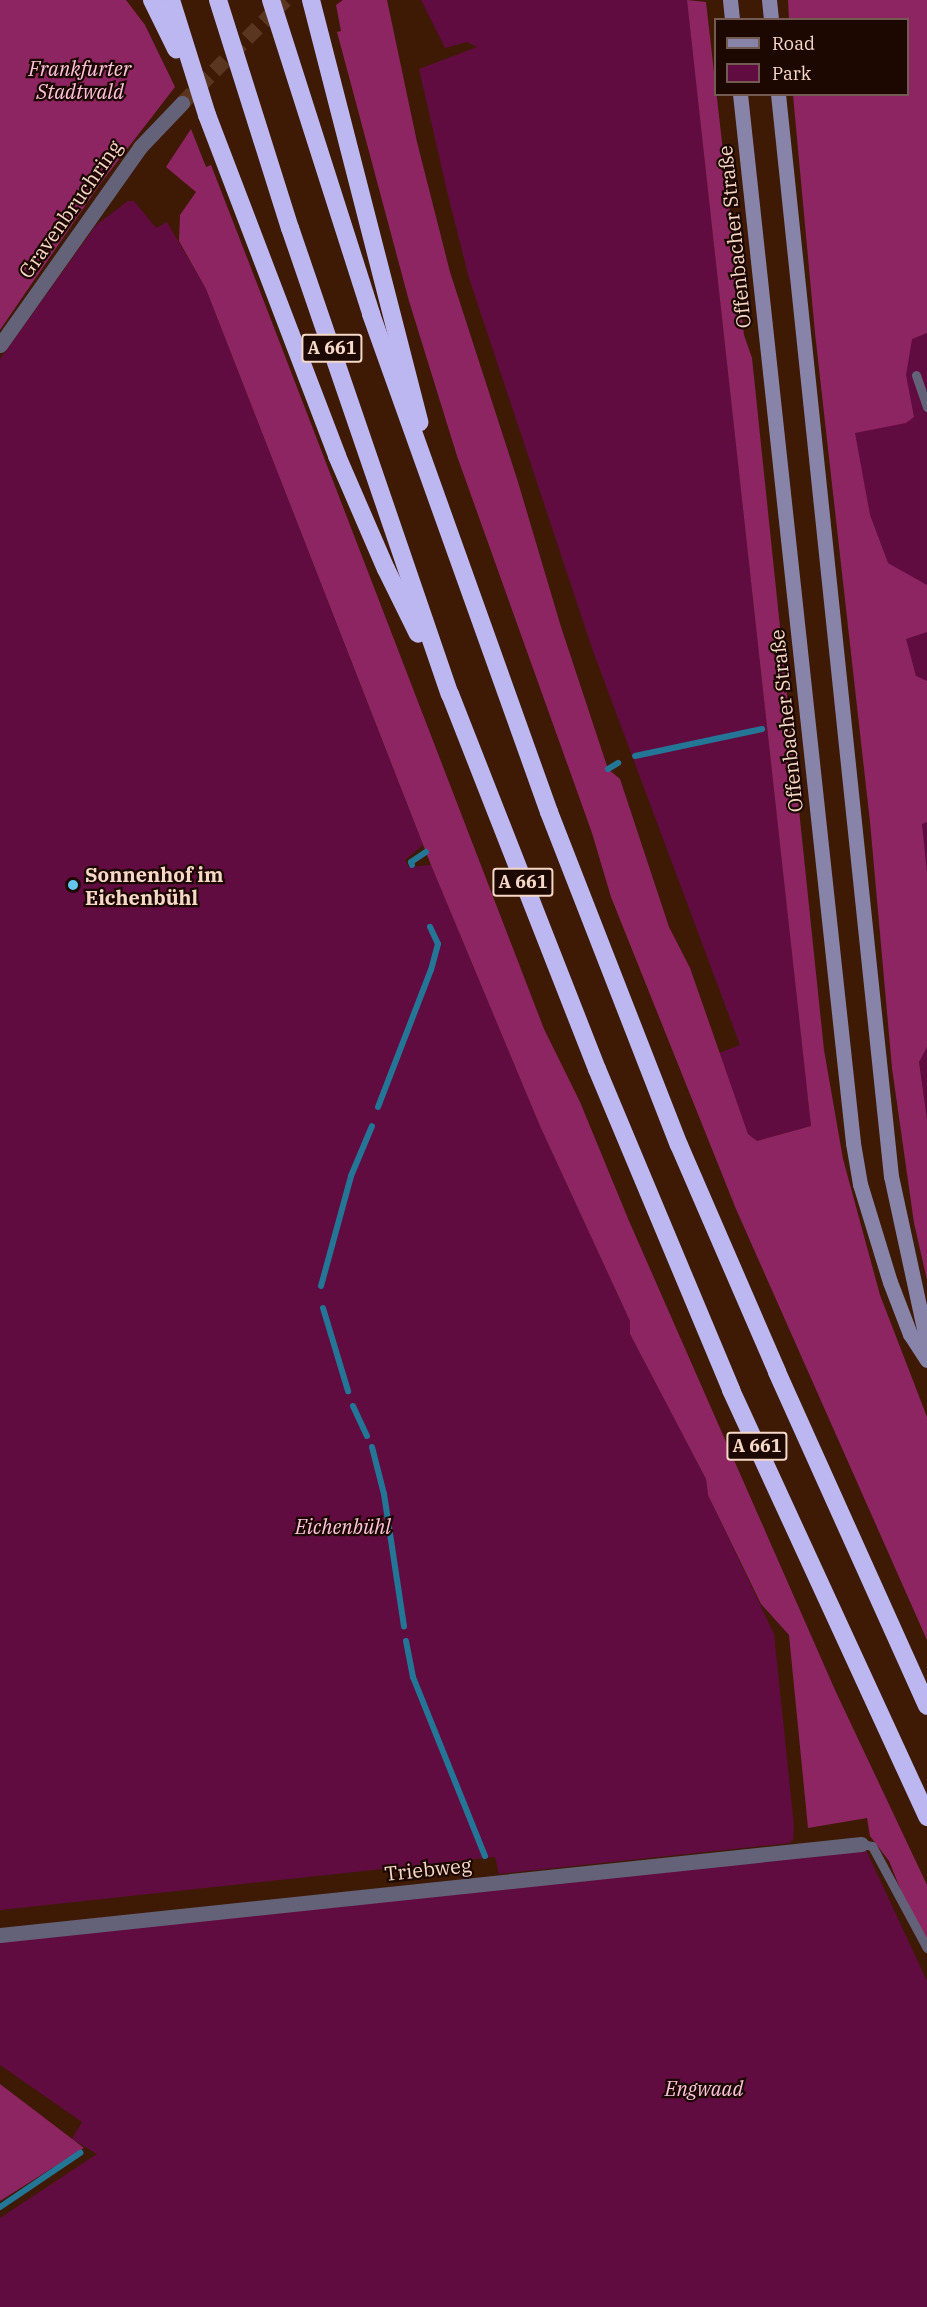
<!DOCTYPE html>
<meta charset="utf-8">
<style>
body{margin:0}
#map{position:relative;width:927px;height:2307px;overflow:hidden;background:#3e1a04;font-family:"IBM Plex Serif",serif}
div>[style]{position:absolute}
.green>*{inset:0;background:#610c40}
.forest>*{inset:0;background:#8e2563}
.stream>*{height:6px;margin:-3px;padding:0 3px;transform-origin:3px;border-radius:3px;background:#247697}
.tertiary-tunnel>*{height:15px;margin-top:-7.5px;transform-origin:0;background:repeating-linear-gradient(90deg,#5a3621 0 15px,transparent 0 23px)}
.service>*{height:9px;margin:-4.5px;padding:0 4.5px;transform-origin:4.5px;border-radius:4.5px;background:#646279}
.minor>*{height:15px;margin:-7.5px;padding:0 7.5px;transform-origin:7.5px;border-radius:7.5px;background:#646279}
.tertiary>*{height:15px;margin:-7.5px;padding:0 7.5px;transform-origin:7.5px;border-radius:7.5px;background:#646279}
.secondary>*{height:15px;margin:-7.5px;padding:0 7.5px;transform-origin:7.5px;border-radius:7.5px;background:#8884a9}
.motorway>*{height:18px;margin:-9px;padding:0 9px;transform-origin:9px;border-radius:9px;background:#bcb7f0}
.dots>*{width:16px;height:16px;translate:-50% -50%;box-sizing:border-box;border:3px solid #1c0801;border-radius:50%}
span{translate:-50% -50%;white-space:nowrap;text-align:center;line-height:1.15;-webkit-text-stroke:4.5px #1c0801;paint-order:stroke}
.shield-label span{padding:2px 4px;background:#1c0801;border:2px solid;border-radius:4px;-webkit-text-stroke-width:0}
.shield-label{font-size:18px;color:#f6d8c8;font-weight:700}
.park-label{font-size:20px;color:#fec4df;font-style:italic}
.street-label{font-size:20px;color:#f6d8c8}
.poi-label{font-size:20px;color:#f6d8c8;font-weight:700}
.left{translate:0 -50%;text-align:left}
.legend{position:absolute;left:714px;top:18px;width:195px;height:78px;box-sizing:border-box;background:#1c0801;border:2px solid #735b51;margin:0;padding:8px 10px;list-style:none;font-size:18px;color:#f6d8c8}
.legend li{display:flex;align-items:center;gap:12px;height:30px}
.legend b{width:30px;border:2px solid #735b51}
</style>
<div id="map">
<div class="green">
<i style="clip-path:polygon(421px 0,687px 0,811px 1126px,757px 1141px,748px 1134px,719px 1053px,740px 1045px,593px 651px,469px 278px,448px 195px,419px 69px,477px 47px,467px 42px,445px 48px)"></i>
<i style="clip-path:polygon(128px 201px,134px 201px,156px 228px,167px 222px,206px 289px,423px 845px,405px 860px,409px 867px,431px 865px,540px 1126px,630px 1321px,630px 1334px,706px 1479px,708px 1495px,774px 1634px,794px 1826px,793px 1840px,789px 1843px,499px 1874px,495px 1857px,0 1910px,0 359px,96px 225px)"></i>
<i style="clip-path:polygon(927px 289px,927px 1119px,889px 843px,836px 328px)"></i>
<i style="clip-path:polygon(866px 1850px,927px 1981px,927px 2307px,0 2307px,0 2218px,97px 2154px,72px 2139px,82px 2122px,0 2065px,0 1942px)"></i>
</div>
<div class="forest">
<i style="clip-path:polygon(0 0,126px 0,145px 25px,175px 87px,100px 184px,0 330px)"></i>
<i style="clip-path:polygon(343px 0,387px 0,417px 142px,450px 272px,518px 482px,561px 627px,608px 769px,620px 779px,669px 927px,690px 968px,748px 1134px,757px 1141px,811px 1126px,687px 0,706px 2px,744px 335px,752px 358px,824px 1050px,843px 1159px,880px 1295px,927px 1417px,927px 1640px,736px 1209px,611px 897px,592px 833px,457px 456px,409px 301px,337px 32px,341px 31px,336px 5px)"></i>
<i style="clip-path:polygon(788px 0,927px 0,927px 333px,912px 339px,906px 375px,914px 417px,906px 423px,855px 433px,870px 515px,888px 563px,927px 585px,927px 632px,906px 639px,916px 676px,927px 681px,927px 822px,922px 824px,927px 872px,927px 1047px,919px 1062px,927px 1119px,927px 1280px,914px 1223px,892px 1068px,870px 822px,815px 333px,793px 95px,908px 94px,908px 20px,789px 19px)"></i>
<i style="clip-path:polygon(191px 129px,206px 167px,211px 165px,251px 268px,544px 1029px,580px 1102px,629px 1221px,835px 1690px,927px 1885px,927px 1940px,902px 1893px,889px 1861px,870px 1836px,867px 1818px,808px 1828px,789px 1635px,761px 1604px,708px 1495px,706px 1479px,630px 1334px,630px 1321px,540px 1126px,431px 865px,206px 289px,179px 241px,180px 215px,196px 192px,166px 167px)"></i>
<i style="clip-path:polygon(0 2084px,84px 2148px,0 2201px)"></i>
</div>
<div class="stream">
<i style="left:635px;top:756px;width:130px;rotate:-12deg"></i>
<i style="left:608px;top:769px;width:12px;rotate:-31deg"></i>
<i style="left:412px;top:865px;width:3px;rotate:-108deg"></i>
<i style="left:411px;top:862px;width:18px;rotate:-34deg"></i>
<i style="left:378px;top:1107px;width:147px;rotate:-68.9deg"></i>
<i style="left:431px;top:970px;width:27px;rotate:-75deg"></i>
<i style="left:438px;top:944px;width:19px;rotate:-115deg"></i>
<i style="left:321px;top:1286px;width:114px;rotate:-74.7deg"></i>
<i style="left:351px;top:1176px;width:54px;rotate:-67.2deg"></i>
<i style="left:323px;top:1308px;width:87px;rotate:73.2deg"></i>
<i style="left:353px;top:1406px;width:33px;rotate:65deg"></i>
<i style="left:372px;top:1447px;width:49px;rotate:75.7deg"></i>
<i style="left:384px;top:1494px;width:134px;rotate:81.4deg"></i>
<i style="left:406px;top:1641px;width:37px;rotate:79deg"></i>
<i style="left:413px;top:1677px;width:193px;rotate:68.1deg"></i>
<i style="left:0;top:2207px;width:97px;rotate:-34deg"></i>
</div>
<div class="tertiary-tunnel">
<i style="left:182px;top:103px;width:146px;rotate:-45deg"></i>
</div>
<div class="service">
<i style="left:916px;top:375px;width:34px;rotate:71deg"></i>
<i style="left:861px;top:1844px;width:11px;rotate:10deg"></i>
<i style="left:872px;top:1846px;width:116px;rotate:61.7deg"></i>
</div>
<div class="minor">
<i style="left:0;top:1935px;width:866px;rotate:-6.03deg"></i>
</div>
<div class="tertiary">
<i style="left:0;top:345px;width:242px;rotate:-54.7deg"></i>
<i style="left:140px;top:147px;width:61px;rotate:-46.3deg"></i>
</div>
<div class="secondary">
<i style="left:730px;top:0;width:20px;rotate:84deg"></i>
<i style="left:769px;top:0;width:20px;rotate:84deg"></i>
<i style="left:740px;top:94px;width:1055px;rotate:83.85deg"></i>
<i style="left:853px;top:1143px;width:42px;rotate:80.3deg"></i>
<i style="left:860px;top:1184px;width:102px;rotate:73deg"></i>
<i style="left:890px;top:1282px;width:56px;rotate:69deg"></i>
<i style="left:910px;top:1334px;width:31px;rotate:57deg"></i>
<i style="left:778px;top:94px;width:1088px;rotate:84.04deg"></i>
<i style="left:891px;top:1176px;width:161px;rotate:77.8deg"></i>
<i style="left:925px;top:1333px;width:23px;rotate:90deg"></i>
</div>
<div class="motorway">
<i style="left:152px;top:0;width:55px;rotate:63.9deg"></i>
<i style="left:171px;top:0;width:121px;rotate:72.6deg"></i>
<i style="left:207px;top:115px;width:365px;rotate:69.1deg"></i>
<i style="left:337px;top:456px;width:123px;rotate:66.6deg"></i>
<i style="left:386px;top:569px;width:72px;rotate:63.8deg"></i>
<i style="left:218px;top:0;width:239px;rotate:72.5deg"></i>
<i style="left:290px;top:228px;width:493px;rotate:71.1deg"></i>
<i style="left:450px;top:694px;width:403px;rotate:68.6deg"></i>
<i style="left:597px;top:1069px;width:348px;rotate:67.3deg"></i>
<i style="left:731px;top:1390px;width:470px;rotate:65.3deg"></i>
<i style="left:271px;top:0;width:330px;rotate:72.3deg"></i>
<i style="left:371px;top:314px;width:529px;rotate:70.33deg"></i>
<i style="left:549px;top:812px;width:357px;rotate:68.7deg"></i>
<i style="left:679px;top:1145px;width:247px;rotate:66.6deg"></i>
<i style="left:777px;top:1372px;width:366px;rotate:65.8deg"></i>
<i style="left:311px;top:0;width:436px;rotate:75.6deg"></i>
</div>
<div class="dots">
<i style="left:73px;top:885px;background:#65c5ee"></i>
</div>
<div class="shield-label">
<span style="left:332px;top:348px">A 661</span>
<span style="left:523px;top:882px">A 661</span>
<span style="left:757px;top:1446px">A 661</span>
</div>
<div class="park-label">
<span style="left:80px;top:80px">Frankfurter<br>Stadtwald</span>
<span style="left:343px;top:1526px">Eichenbühl</span>
<span style="left:704px;top:2088px">Engwaad</span>
</div>
<div class="street-label">
<span style="left:70px;top:209px;rotate:-55deg">Gravenbruchring</span>
<span style="left:734px;top:237px;rotate:-96deg">Offenbacher Straße</span>
<span style="left:786px;top:721px;rotate:-96deg">Offenbacher Straße</span>
<span style="left:428px;top:1869px;rotate:-6deg">Triebweg</span>
</div>
<div class="poi-label">
<span class="left" style="left:85px;top:886px">Sonnenhof im<br>Eichenbühl</span>
</div>
<ul class="legend">
<li><b style="height:8px;background:#8884a9"></b>Road</li>
<li><b style="height:16px;background:#610c40"></b>Park</li>
</ul>
</div>
